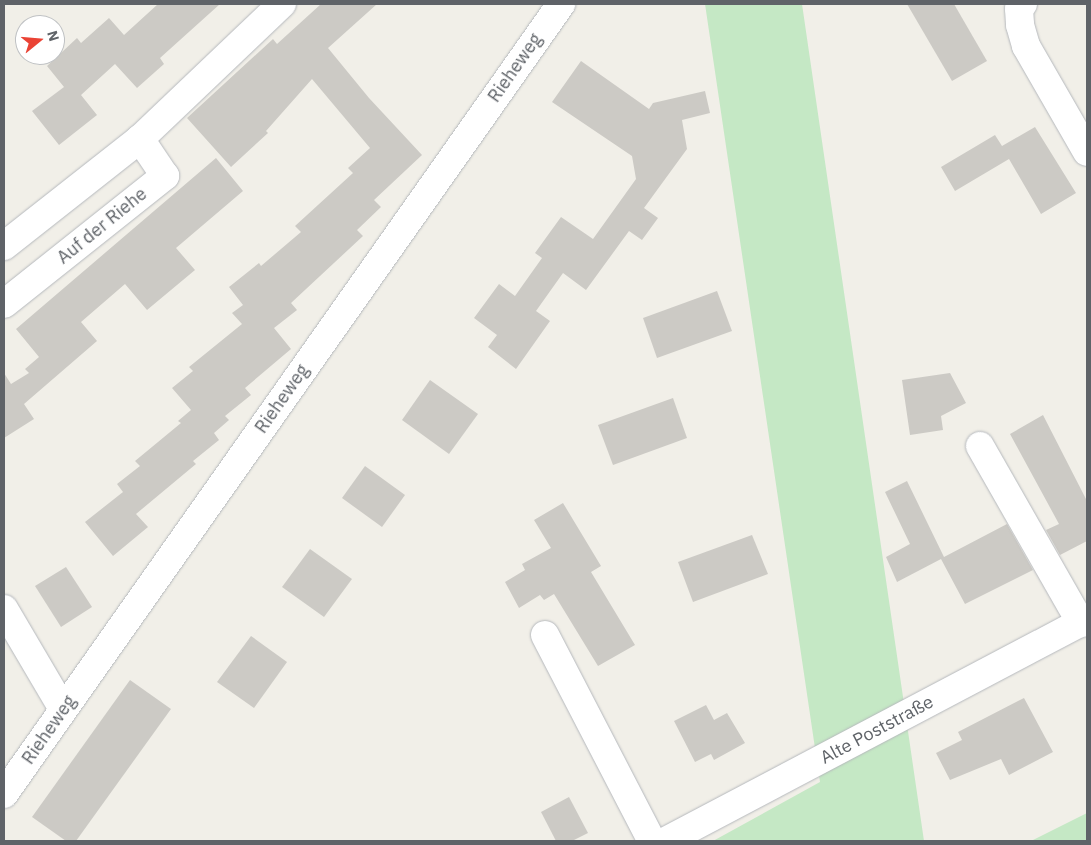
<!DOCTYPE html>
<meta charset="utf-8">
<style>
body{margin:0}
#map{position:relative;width:1091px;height:845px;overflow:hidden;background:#f1efe8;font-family:"IBM Plex Sans",sans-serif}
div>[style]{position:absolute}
.green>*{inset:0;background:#c5e8c5}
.building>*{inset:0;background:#cccac5}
.roads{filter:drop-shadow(0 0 1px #b5b8bc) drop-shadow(0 0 1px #b5b8bc)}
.minor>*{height:28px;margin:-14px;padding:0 14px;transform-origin:14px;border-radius:14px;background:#fff}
span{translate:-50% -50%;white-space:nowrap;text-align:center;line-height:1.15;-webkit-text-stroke:4px #fff;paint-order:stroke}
.street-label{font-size:18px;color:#5f6368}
.frame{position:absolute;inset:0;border:5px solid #5f6368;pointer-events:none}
.north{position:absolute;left:15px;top:15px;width:50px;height:50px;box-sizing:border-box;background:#fff;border:1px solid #bfc1c3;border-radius:50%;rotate:73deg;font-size:14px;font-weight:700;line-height:20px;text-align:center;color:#5f6368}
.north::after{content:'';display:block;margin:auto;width:18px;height:22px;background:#ea4335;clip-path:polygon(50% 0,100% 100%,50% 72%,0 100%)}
</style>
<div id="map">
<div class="green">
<i style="clip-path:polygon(705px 4px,802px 4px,924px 841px,713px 841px,820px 782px)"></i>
<i style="clip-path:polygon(1087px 813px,1087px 841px,1031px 841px)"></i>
</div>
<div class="building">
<i style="clip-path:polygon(158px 4px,220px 4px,160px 58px,164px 64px,137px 88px,115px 64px,81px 95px,97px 115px,59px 145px,32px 111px,64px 87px,47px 66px,77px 38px,81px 43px,109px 18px,124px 35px)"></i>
<i style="clip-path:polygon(321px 4px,377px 4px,328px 48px,369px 98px,422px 155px,374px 200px,381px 207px,357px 230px,363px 236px,291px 303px,297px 310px,274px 328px,291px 349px,245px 388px,251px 395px,225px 416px,229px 420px,214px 433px,219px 440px,193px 461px,196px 464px,136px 514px,148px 527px,113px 556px,85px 522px,123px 492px,117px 484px,140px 466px,135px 461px,181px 423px,178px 421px,191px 410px,172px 388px,193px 371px,189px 367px,242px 324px,232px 313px,243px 305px,229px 287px,259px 263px,261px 266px,301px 232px,295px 226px,353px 173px,348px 168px,370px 148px,312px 79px,266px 131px,268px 133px,231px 167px,187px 118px,273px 39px,277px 44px)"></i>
<i style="clip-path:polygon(907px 4px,954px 4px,987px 61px,952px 81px)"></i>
<i style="clip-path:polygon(581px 61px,649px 109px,653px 103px,705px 91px,710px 113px,682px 120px,687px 149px,644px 208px,658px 218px,642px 240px,629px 231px,586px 290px,563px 273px,536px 311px,550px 321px,516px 369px,488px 347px,497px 335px,474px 318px,499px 284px,515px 296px,542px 258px,535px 253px,561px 217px,593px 239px,636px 179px,632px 156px,552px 102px)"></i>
<i style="clip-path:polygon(1035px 127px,1076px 193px,1041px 214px,1009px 159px,955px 191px,941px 167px,995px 135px,1002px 146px)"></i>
<i style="clip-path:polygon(216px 158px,243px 191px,176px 248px,195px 270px,147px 310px,125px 284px,81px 322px,97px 341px,24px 404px,34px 419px,4px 438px,4px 373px,11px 384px,29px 373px,25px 369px,39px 357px,16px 329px)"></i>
<i style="clip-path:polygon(717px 291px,732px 331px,657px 358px,643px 318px)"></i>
<i style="clip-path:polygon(950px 373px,966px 403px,941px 416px,943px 430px,910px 435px,902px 380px)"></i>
<i style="clip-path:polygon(430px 380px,478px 414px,449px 454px,402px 420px)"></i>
<i style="clip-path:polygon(673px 398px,687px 438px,613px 465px,598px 425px)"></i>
<i style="clip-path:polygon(1043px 415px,1087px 501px,1087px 541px,1060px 555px,1046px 530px,1059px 524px,1010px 434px)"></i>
<i style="clip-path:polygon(365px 466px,405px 495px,382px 527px,342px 498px)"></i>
<i style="clip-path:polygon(907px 481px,944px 557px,1007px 524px,1033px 570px,965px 604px,941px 559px,897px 582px,886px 557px,910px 544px,885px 492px)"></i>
<i style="clip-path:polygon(563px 503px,601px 566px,591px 572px,635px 645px,598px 666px,554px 594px,544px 600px,540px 595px,519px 608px,505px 582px,525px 570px,522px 564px,551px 548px,534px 520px)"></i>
<i style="clip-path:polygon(752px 535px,768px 574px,693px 602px,678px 562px)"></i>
<i style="clip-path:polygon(310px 549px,352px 579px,324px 617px,282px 587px)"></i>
<i style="clip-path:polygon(66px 567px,92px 607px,61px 627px,35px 586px)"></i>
<i style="clip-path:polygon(251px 636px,287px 662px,254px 708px,217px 682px)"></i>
<i style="clip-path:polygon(130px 680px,171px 709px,76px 841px,66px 841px,32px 817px)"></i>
<i style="clip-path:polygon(1024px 698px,1053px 752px,1009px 775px,1001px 759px,950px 780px,936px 753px,962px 740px,958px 732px)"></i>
<i style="clip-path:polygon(706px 705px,714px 720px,727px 713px,745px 743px,714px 760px,711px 754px,695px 762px,674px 721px)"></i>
<i style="clip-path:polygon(569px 797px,588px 833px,572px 841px,556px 841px,541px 812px)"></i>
</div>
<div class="roads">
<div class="minor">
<i style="left:1023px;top:4px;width:6px;rotate:129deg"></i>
<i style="left:1019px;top:9px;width:16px;rotate:86deg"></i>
<i style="left:1020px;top:25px;width:22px;rotate:74deg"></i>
<i style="left:1026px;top:46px;width:122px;rotate:60.1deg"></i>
<i style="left:4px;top:246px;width:173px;rotate:-38.2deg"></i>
<i style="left:140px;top:139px;width:196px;rotate:-43.6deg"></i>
<i style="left:4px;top:304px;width:206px;rotate:-38.5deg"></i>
<i style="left:165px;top:176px;width:45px;rotate:-124deg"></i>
<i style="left:980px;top:446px;width:204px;rotate:60.3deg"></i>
<i style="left:4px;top:609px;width:116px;rotate:59.5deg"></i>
<i style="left:545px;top:635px;width:232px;rotate:62.6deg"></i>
<i style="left:4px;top:794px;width:967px;rotate:-54.81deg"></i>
<i style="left:666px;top:841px;width:476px;rotate:-27.8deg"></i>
</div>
</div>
<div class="street-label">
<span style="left:515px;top:68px;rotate:-55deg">Rieheweg</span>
<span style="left:102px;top:226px;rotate:-39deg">Auf der Riehe</span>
<span style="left:282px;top:399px;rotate:-55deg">Rieheweg</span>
<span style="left:49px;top:730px;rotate:-55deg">Rieheweg</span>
<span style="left:877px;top:730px;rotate:-28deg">Alte Poststraße</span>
</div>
<div class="frame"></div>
<div class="north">N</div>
</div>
